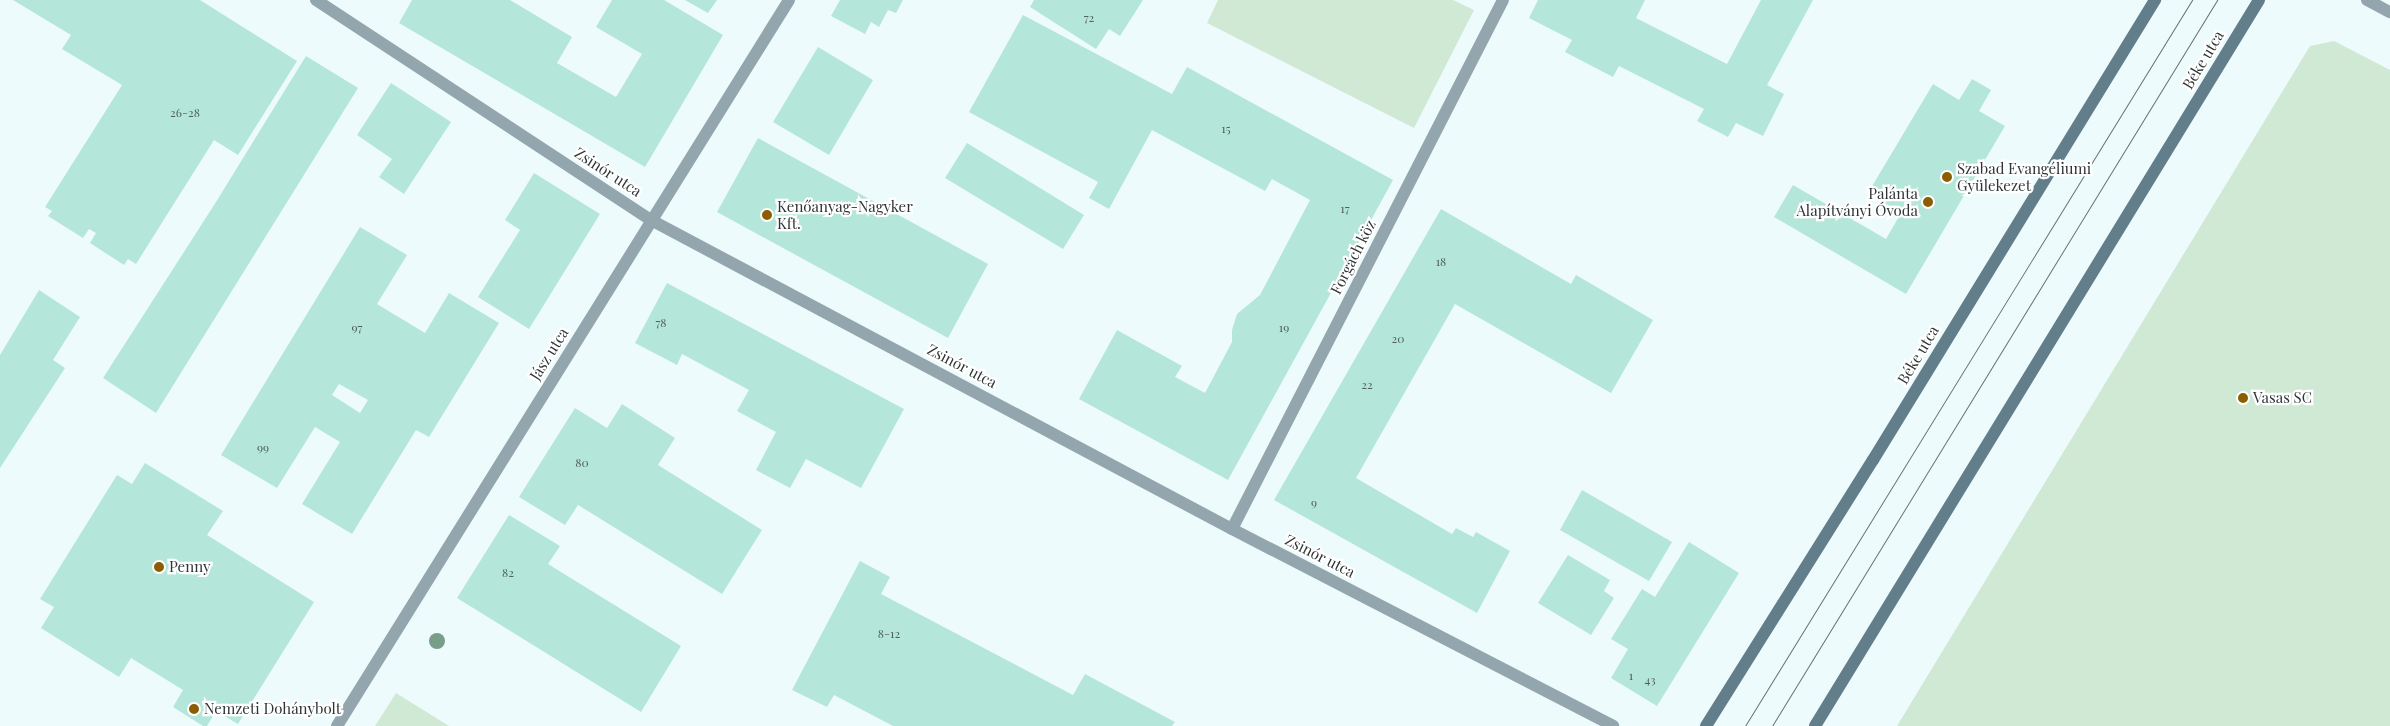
<!DOCTYPE html>
<meta charset="utf-8">
<style>
body{margin:0}
#map{position:relative;width:2390px;height:726px;overflow:hidden;background:#eefbfc;font-family:"Playfair Display",serif}
div>[style]{position:absolute}
.green>*{inset:0;background:#d0e9d5}
.building>*{inset:0;background:#b4e7d9}
.street>*{height:12px;margin:-6px;padding:0 6px;transform-origin:6px;border-radius:6px;background:#93a6ae}
.secondary>*{height:12px;margin:-6px;padding:0 6px;transform-origin:6px;border-radius:6px;background:#627e8b}
.tram>*{height:1px;margin:-0.5px;padding:0 0.5px;transform-origin:0.5px;border-radius:0.5px;background:#6c7475}
.trees>*{width:16px;height:16px;margin:-8px;border-radius:50%;background:#789d89}
.dots>*{width:14px;height:14px;translate:-50% -50%;box-sizing:border-box;border:2px solid #fff;border-radius:50%}
span{translate:-50% -50%;white-space:nowrap;text-align:center;line-height:1.15;-webkit-text-stroke:4.5px #fff;paint-order:stroke}
.number-label{font-size:12px;color:#50615e}
.number-label span{-webkit-text-stroke-width:0}
.street-label{font-size:15px;color:#2f3435}
.poi-label{font-size:15px;color:#2f3435}
.left{translate:0 -50%;text-align:left}
.right{translate:-100% -50%;text-align:right}
</style>
<div id="map">
<div class="green">
<i style="clip-path:polygon(1218px 0,1453px 0,1474px 10px,1414px 128px,1207px 23px)"></i>
<i style="clip-path:polygon(2334px 41px,2390px 70px,2390px 726px,1897px 726px,2310px 46px)"></i>
<i style="clip-path:polygon(396px 693px,449px 726px,375px 726px)"></i>
</div>
<div class="building">
<i style="clip-path:polygon(13px 0,200px 0,297px 61px,238px 155px,214px 140px,136px 264px,128px 259px,124px 265px,90px 243px,96px 233px,89px 229px,83px 238px,48px 216px,52px 211px,45px 207px,122px 85px,62px 49px,71px 35px)"></i>
<i style="clip-path:polygon(412px 0,510px 0,572px 37px,557px 63px,616px 97px,642px 54px,596px 27px,612px 0,664px 0,723px 35px,645px 167px,399px 23px)"></i>
<i style="clip-path:polygon(685px 0,717px 0,708px 13px)"></i>
<i style="clip-path:polygon(840px 0,903px 0,896px 13px,888px 10px,879px 27px,871px 22px,865px 34px,831px 16px)"></i>
<i style="clip-path:polygon(1034px 0,1143px 0,1120px 36px,1109px 29px,1096px 49px,1030px 7px)"></i>
<i style="clip-path:polygon(1538px 0,1645px 0,1636px 18px,1727px 64px,1761px 0,1813px 0,1767px 85px,1784px 94px,1763px 136px,1736px 123px,1728px 137px,1697px 121px,1704px 109px,1619px 66px,1613px 77px,1565px 52px,1572px 40px,1529px 18px)"></i>
<i style="clip-path:polygon(1023px 15px,1172px 94px,1187px 67px,1393px 180px,1228px 480px,1079px 399px,1117px 330px,1182px 366px,1175px 377px,1205px 393px,1232px 342px,1232px 330px,1237px 314px,1260px 295px,1310px 200px,1272px 179px,1265px 191px,1152px 130px,1109px 209px,1089px 198px,1098px 182px,969px 112px)"></i>
<i style="clip-path:polygon(818px 47px,873px 80px,829px 155px,773px 122px)"></i>
<i style="clip-path:polygon(306px 56px,358px 88px,156px 413px,103px 378px,216px 202px)"></i>
<i style="clip-path:polygon(1972px 79px,1991px 90px,1979px 111px,2005px 126px,1906px 294px,1774px 217px,1793px 185px,1886px 239px,1901px 213px,1868px 193px,1933px 84px,1959px 100px)"></i>
<i style="clip-path:polygon(391px 83px,451px 122px,404px 194px,379px 177px,392px 159px,357px 135px)"></i>
<i style="clip-path:polygon(758px 138px,988px 264px,948px 338px,717px 212px)"></i>
<i style="clip-path:polygon(967px 143px,1084px 215px,1063px 249px,945px 178px)"></i>
<i style="clip-path:polygon(534px 173px,600px 214px,529px 329px,478px 297px,520px 230px,505px 220px)"></i>
<i style="clip-path:polygon(1441px 209px,1571px 284px,1576px 275px,1653px 320px,1611px 393px,1455px 304px,1356px 478px,1452px 534px,1456px 528px,1473px 537px,1476px 532px,1510px 551px,1477px 613px,1274px 500px)"></i>
<i style="clip-path:polygon(evenodd,360px 227px,407px 255px,377px 304px,425px 333px,449px 293px,499px 323px,429px 437px,416px 430px,352px 534px,302px 504px,340px 442px,315px 427px,277px 488px,221px 455px,360px 227px,339px 384px,368px 400px,360px 413px,332px 395px,339px 384px)"></i>
<i style="clip-path:polygon(667px 283px,904px 409px,861px 488px,806px 459px,790px 488px,756px 470px,776px 432px,737px 411px,749px 390px,682px 354px,677px 365px,635px 343px)"></i>
<i style="clip-path:polygon(39px 290px,80px 317px,53px 360px,65px 368px,0 468px,0 355px)"></i>
<i style="clip-path:polygon(622px 404px,675px 438px,658px 465px,762px 530px,722px 594px,578px 505px,565px 525px,519px 497px,575px 408px,607px 428px)"></i>
<i style="clip-path:polygon(145px 463px,223px 511px,207px 535px,314px 602px,238px 724px,216px 711px,207px 726px,203px 726px,173px 707px,183px 690px,131px 658px,119px 677px,41px 628px,54px 607px,40px 599px,117px 475px,132px 484px)"></i>
<i style="clip-path:polygon(1582px 490px,1672px 542px,1649px 581px,1560px 530px)"></i>
<i style="clip-path:polygon(509px 515px,560px 546px,548px 564px,681px 646px,641px 712px,457px 598px)"></i>
<i style="clip-path:polygon(1689px 542px,1739px 573px,1657px 706px,1611px 678px,1628px 649px,1611px 639px,1642px 589px,1655px 597px)"></i>
<i style="clip-path:polygon(1568px 555px,1610px 580px,1604px 591px,1614px 598px,1591px 635px,1538px 603px)"></i>
<i style="clip-path:polygon(860px 561px,890px 577px,881px 594px,1073px 695px,1085px 674px,1175px 722px,1172px 726px,893px 726px,834px 695px,827px 707px,792px 690px)"></i>
</div>
<div class="street">
<i style="left:316px;top:0;width:401px;rotate:33.3deg"></i>
<i style="left:651px;top:220px;width:658px;rotate:28.01deg"></i>
<i style="left:1232px;top:529px;width:429px;rotate:27.3deg"></i>
<i style="left:2367px;top:0;width:26px;rotate:28deg"></i>
<i style="left:1232px;top:529px;width:594px;rotate:-62.87deg"></i>
<i style="left:337px;top:726px;width:855px;rotate:-58.09deg"></i>
</div>
<div class="secondary">
<i style="left:1706px;top:726px;width:314px;rotate:-57.9deg"></i>
<i style="left:1873px;top:460px;width:540px;rotate:-58.49deg"></i>
<i style="left:1815px;top:726px;width:851px;rotate:-58.55deg"></i>
</div>
<div class="tram">
<i style="left:1745px;top:726px;width:853px;rotate:-58.38deg"></i>
<i style="left:1772px;top:726px;width:852px;rotate:-58.49deg"></i>
</div>
<div class="trees">
<i style="left:437px;top:641px"></i>
</div>
<div class="dots">
<i style="left:1947px;top:177px;background:#8b5e02"></i>
<i style="left:1928px;top:202px;background:#8b5e02"></i>
<i style="left:767px;top:215px;background:#8b5e02"></i>
<i style="left:2243px;top:398px;background:#8b5e02"></i>
<i style="left:159px;top:567px;background:#8b5e02"></i>
<i style="left:194px;top:709px;background:#8b5e02"></i>
</div>
<div class="number-label">
<span style="left:1089px;top:18px">72</span>
<span style="left:185px;top:113px">26-28</span>
<span style="left:1226px;top:129px">15</span>
<span style="left:1345px;top:209px">17</span>
<span style="left:1441px;top:262px">18</span>
<span style="left:661px;top:323px">78</span>
<span style="left:357px;top:328px">97</span>
<span style="left:1284px;top:328px">19</span>
<span style="left:1398px;top:339px">20</span>
<span style="left:1367px;top:385px">22</span>
<span style="left:263px;top:448px">99</span>
<span style="left:582px;top:463px">80</span>
<span style="left:1314px;top:503px">9</span>
<span style="left:508px;top:573px">82</span>
<span style="left:889px;top:634px">8-12</span>
<span style="left:1631px;top:676px">1</span>
<span style="left:1650px;top:680px">43</span>
</div>
<div class="street-label">
<span style="left:2203px;top:60px;rotate:-59deg">Béke utca</span>
<span style="left:608px;top:172px;rotate:33deg">Zsinór utca</span>
<span style="left:1353px;top:257px;rotate:-63deg">Forgách köz</span>
<span style="left:549px;top:354px;rotate:-58deg">Jász utca</span>
<span style="left:1918px;top:355px;rotate:-59deg">Béke utca</span>
<span style="left:962px;top:366px;rotate:28deg">Zsinór utca</span>
<span style="left:1320px;top:556px;rotate:27deg">Zsinór utca</span>
</div>
<div class="poi-label">
<span class="left" style="left:1957px;top:177px">Szabad Evangéliumi<br>Gyülekezet</span>
<span class="right" style="left:1918px;top:202px">Palánta<br>Alapítványi Óvoda</span>
<span class="left" style="left:777px;top:215px">Kenőanyag-Nagyker<br>Kft.</span>
<span class="left" style="left:2253px;top:398px">Vasas SC</span>
<span class="left" style="left:169px;top:567px">Penny</span>
<span class="left" style="left:204px;top:709px">Nemzeti Dohánybolt</span>
</div>
</div>
